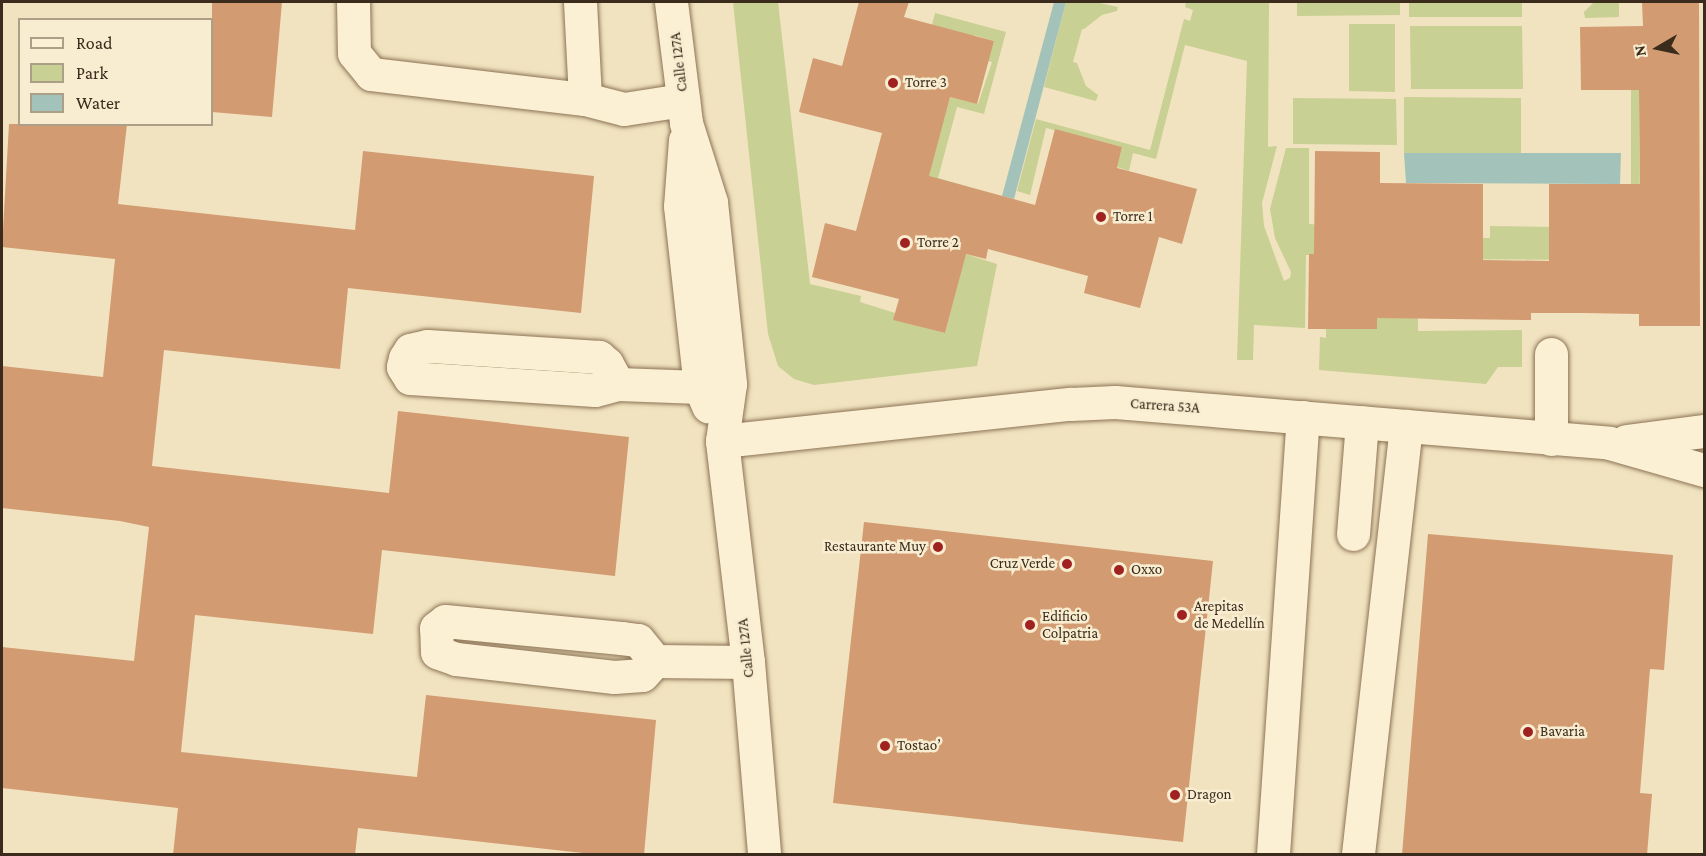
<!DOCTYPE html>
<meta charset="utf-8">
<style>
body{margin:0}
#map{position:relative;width:1706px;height:856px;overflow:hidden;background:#f1e3bf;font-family:"Crimson Pro",serif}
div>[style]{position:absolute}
.green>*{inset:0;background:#c8d093}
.water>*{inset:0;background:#a3c3ba}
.building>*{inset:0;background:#d29b72}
.roads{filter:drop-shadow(0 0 2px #8c7356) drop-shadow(0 0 2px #8c7356)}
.minor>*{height:33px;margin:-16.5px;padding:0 16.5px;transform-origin:16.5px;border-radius:16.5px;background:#fbf0d3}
.dots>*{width:16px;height:16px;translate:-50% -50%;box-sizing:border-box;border:3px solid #f8edd0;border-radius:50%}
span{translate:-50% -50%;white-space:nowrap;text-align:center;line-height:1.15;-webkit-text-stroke:5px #f8edd0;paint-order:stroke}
.street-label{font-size:15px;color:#3a2b1c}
.poi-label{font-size:15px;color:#3a2b1c}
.left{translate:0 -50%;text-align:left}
.right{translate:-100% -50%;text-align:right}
.frame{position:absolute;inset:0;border:3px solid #3a2b1c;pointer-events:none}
.legend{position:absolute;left:18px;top:18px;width:195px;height:108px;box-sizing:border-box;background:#f8edd0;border:2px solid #ac9f88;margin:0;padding:8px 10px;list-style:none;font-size:18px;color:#3a2b1c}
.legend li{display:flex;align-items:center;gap:12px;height:30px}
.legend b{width:30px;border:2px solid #ac9f88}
.north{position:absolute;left:1628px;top:18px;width:60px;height:60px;-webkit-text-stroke:4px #f8edd0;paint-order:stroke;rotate:261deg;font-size:16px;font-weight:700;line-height:24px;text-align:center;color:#3a2b1c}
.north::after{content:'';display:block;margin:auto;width:21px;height:27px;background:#3a2b1c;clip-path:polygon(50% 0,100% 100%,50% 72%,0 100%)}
</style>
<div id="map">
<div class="green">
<i style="clip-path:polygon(733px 2px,778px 2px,810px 284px,861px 296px,860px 302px,895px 313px,894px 320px,945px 333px,960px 276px,959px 252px,997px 264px,977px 366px,814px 385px,794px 379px,778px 366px,768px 334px)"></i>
<i style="clip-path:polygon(1066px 2px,1095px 2px,1118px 7px,1117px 11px,1102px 15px,1084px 29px,1082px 29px,1073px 62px,1077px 63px,1086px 86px,1098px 95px,1096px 101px,1044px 87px)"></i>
<i style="clip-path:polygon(1186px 2px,1269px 2px,1268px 147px,1277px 146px,1262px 203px,1264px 226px,1284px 281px,1290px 278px,1291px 272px,1275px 238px,1270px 209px,1286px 148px,1309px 148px,1309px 224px,1324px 225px,1324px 255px,1306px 255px,1305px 328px,1254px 325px,1253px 360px,1237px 360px,1247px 61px,1185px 45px,1156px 159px,1133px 153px,1129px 171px,1117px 167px,1122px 147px,1046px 128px,1030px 195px,1017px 191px,1036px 119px,1150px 150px,1184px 19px,1190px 21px,1193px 10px,1185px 7px)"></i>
<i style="clip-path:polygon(1297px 2px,1400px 2px,1400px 15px,1297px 16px)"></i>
<i style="clip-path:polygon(1409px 2px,1522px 2px,1522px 17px,1409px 17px)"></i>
<i style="clip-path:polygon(1594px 2px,1619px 2px,1619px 17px,1585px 18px,1584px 12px)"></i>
<i style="clip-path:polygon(935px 13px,1006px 32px,984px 114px,957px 107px,938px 178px,969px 187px,967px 193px,923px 181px,950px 97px,978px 104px,992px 62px,988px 61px,994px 41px,974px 35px,970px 46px,932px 25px)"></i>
<i style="clip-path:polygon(1349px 24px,1395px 24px,1395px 92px,1349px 91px)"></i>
<i style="clip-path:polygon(1410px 26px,1522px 26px,1523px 89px,1411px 89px)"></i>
<i style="clip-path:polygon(1631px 86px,1639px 86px,1640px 212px,1631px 212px)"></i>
<i style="clip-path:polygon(1404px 97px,1521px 98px,1521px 154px,1404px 153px)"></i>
<i style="clip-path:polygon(1293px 98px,1396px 99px,1397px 145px,1293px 144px)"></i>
<i style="clip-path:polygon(1490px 226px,1554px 227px,1581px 260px,1440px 259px,1440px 238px,1490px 238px)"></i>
<i style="clip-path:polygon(1377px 286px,1418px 287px,1418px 331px,1522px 330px,1522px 367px,1498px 367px,1486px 384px,1319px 370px,1320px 337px,1326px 338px,1326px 329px)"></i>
</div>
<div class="water">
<i style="clip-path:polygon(1054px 2px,1066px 2px,1014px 199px,1002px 196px)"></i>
<i style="clip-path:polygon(1404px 153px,1621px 153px,1620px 184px,1406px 183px)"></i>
</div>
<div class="building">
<i style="clip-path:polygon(212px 2px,282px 2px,272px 117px,212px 112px)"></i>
<i style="clip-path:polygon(859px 2px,909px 2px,904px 17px,994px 41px,977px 104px,950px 97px,929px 176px,1035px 205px,1055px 129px,1122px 147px,1117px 168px,1197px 189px,1182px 244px,1159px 237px,1140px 308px,1084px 293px,1088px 276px,988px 249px,986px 259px,966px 254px,945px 333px,893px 320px,899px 299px,812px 277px,825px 223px,856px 231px,882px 133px,799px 112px,813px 58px,842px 66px)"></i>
<i style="clip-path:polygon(1642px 2px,1699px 2px,1700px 326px,1639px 326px,1639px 314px,1584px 313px,1531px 313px,1531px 320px,1377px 318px,1377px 329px,1308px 329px,1309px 254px,1314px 254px,1315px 151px,1380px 152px,1380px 183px,1483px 184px,1483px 260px,1549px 261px,1549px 184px,1640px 184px,1639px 90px,1581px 90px,1580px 27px,1643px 26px)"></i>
<i style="clip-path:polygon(9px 124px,127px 124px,118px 204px,355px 230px,363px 151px,594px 176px,581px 313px,348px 288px,340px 369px,164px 350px,152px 466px,389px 493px,398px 411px,629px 437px,615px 576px,382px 550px,373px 634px,195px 615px,181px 752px,417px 777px,426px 695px,656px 720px,644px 855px,601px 855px,358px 828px,355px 855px,173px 855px,178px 808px,2px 788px,2px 647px,134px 661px,149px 527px,120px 521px,2px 508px,2px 366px,103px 377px,115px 259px,2px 247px)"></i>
<i style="clip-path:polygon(864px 522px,1213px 561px,1183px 842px,833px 803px)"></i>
<i style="clip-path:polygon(1428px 534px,1673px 555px,1664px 670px,1650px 669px,1640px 793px,1652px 794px,1647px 855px,1402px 855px)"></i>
</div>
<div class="roads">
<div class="minor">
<i style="left:353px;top:2px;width:51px;rotate:88.9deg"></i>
<i style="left:354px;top:53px;width:27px;rotate:51deg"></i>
<i style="left:371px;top:74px;width:215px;rotate:6.7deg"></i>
<i style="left:585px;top:99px;width:40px;rotate:14.4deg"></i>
<i style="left:624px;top:109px;width:60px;rotate:-8.7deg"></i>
<i style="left:580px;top:2px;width:97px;rotate:87deg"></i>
<i style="left:671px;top:2px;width:122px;rotate:82.9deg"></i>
<i style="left:686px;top:123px;width:83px;rotate:72.4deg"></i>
<i style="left:711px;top:202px;width:183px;rotate:84deg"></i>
<i style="left:730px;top:384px;width:58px;rotate:98deg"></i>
<i style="left:722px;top:441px;width:223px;rotate:83.3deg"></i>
<i style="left:748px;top:662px;width:193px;rotate:85.2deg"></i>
<i style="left:685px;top:140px;width:66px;rotate:94.3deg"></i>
<i style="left:680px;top:206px;width:182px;rotate:83.7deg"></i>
<i style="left:700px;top:387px;width:21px;rotate:67deg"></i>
<i style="left:618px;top:384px;width:23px;rotate:-119deg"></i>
<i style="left:607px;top:364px;width:11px;rotate:-139deg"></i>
<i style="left:599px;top:357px;width:172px;rotate:-176.3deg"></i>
<i style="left:427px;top:346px;width:17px;rotate:167deg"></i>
<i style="left:410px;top:350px;width:9px;rotate:122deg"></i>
<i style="left:405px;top:358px;width:9px;rotate:103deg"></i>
<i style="left:403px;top:367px;width:13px;rotate:58deg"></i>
<i style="left:410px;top:378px;width:185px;rotate:3.7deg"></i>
<i style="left:595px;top:390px;width:24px;rotate:-15deg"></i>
<i style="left:618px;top:384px;width:82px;rotate:2.1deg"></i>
<i style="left:1551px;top:439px;width:85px;rotate:-90deg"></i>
<i style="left:722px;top:441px;width:351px;rotate:-6.1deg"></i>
<i style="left:1071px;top:404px;width:44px;rotate:-2.6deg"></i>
<i style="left:1115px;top:402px;width:496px;rotate:4.7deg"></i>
<i style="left:1609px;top:443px;width:99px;rotate:15.9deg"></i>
<i style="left:1626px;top:441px;width:79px;rotate:-7.3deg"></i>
<i style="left:1353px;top:534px;width:112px;rotate:-85.4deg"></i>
<i style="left:655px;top:661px;width:19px;rotate:133deg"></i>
<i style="left:642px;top:675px;width:28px;rotate:176deg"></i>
<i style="left:614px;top:677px;width:159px;rotate:-173.5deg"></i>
<i style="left:456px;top:659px;width:20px;rotate:-160deg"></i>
<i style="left:437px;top:652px;width:24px;rotate:-92deg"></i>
<i style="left:436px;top:628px;width:11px;rotate:-38deg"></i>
<i style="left:445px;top:621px;width:177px;rotate:5.5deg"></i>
<i style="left:621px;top:638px;width:17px;rotate:7deg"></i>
<i style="left:638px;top:640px;width:27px;rotate:51deg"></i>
<i style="left:655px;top:661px;width:93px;rotate:0.6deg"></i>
<i style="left:1273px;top:854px;width:438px;rotate:-86.1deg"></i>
<i style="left:1358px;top:854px;width:431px;rotate:-83.6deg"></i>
</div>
</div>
<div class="dots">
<i style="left:893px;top:83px;background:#9f2221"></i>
<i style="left:1101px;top:217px;background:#9f2221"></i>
<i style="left:905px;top:243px;background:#9f2221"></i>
<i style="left:938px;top:547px;background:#9f2221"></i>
<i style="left:1067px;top:564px;background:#9f2221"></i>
<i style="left:1119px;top:570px;background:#9f2221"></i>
<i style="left:1182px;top:615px;background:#9f2221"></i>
<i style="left:1030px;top:625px;background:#9f2221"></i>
<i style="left:1528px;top:732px;background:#9f2221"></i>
<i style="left:885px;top:746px;background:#9f2221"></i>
<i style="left:1175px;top:795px;background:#9f2221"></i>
</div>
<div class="street-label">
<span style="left:679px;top:62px;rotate:-97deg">Calle 127A</span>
<span style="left:1165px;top:406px;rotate:4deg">Carrera 53A</span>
<span style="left:746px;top:648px;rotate:-96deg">Calle 127A</span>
</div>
<div class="poi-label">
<span class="left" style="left:905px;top:83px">Torre 3</span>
<span class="left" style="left:1113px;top:217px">Torre 1</span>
<span class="left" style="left:917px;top:243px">Torre 2</span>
<span class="right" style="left:926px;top:547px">Restaurante Muy</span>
<span class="right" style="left:1055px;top:564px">Cruz Verde</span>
<span class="left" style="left:1131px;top:570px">Oxxo</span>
<span class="left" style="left:1194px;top:615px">Arepitas<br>de Medellín</span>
<span class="left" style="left:1042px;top:625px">Edificio<br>Colpatria</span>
<span class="left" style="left:1540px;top:732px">Bavaria</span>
<span class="left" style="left:897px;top:746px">Tostao’</span>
<span class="left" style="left:1187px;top:795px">Dragon</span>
</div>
<div class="frame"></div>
<ul class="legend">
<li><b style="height:8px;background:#fbf0d3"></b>Road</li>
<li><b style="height:16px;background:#c8d093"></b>Park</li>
<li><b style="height:16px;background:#a3c3ba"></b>Water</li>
</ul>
<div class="north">N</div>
</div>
